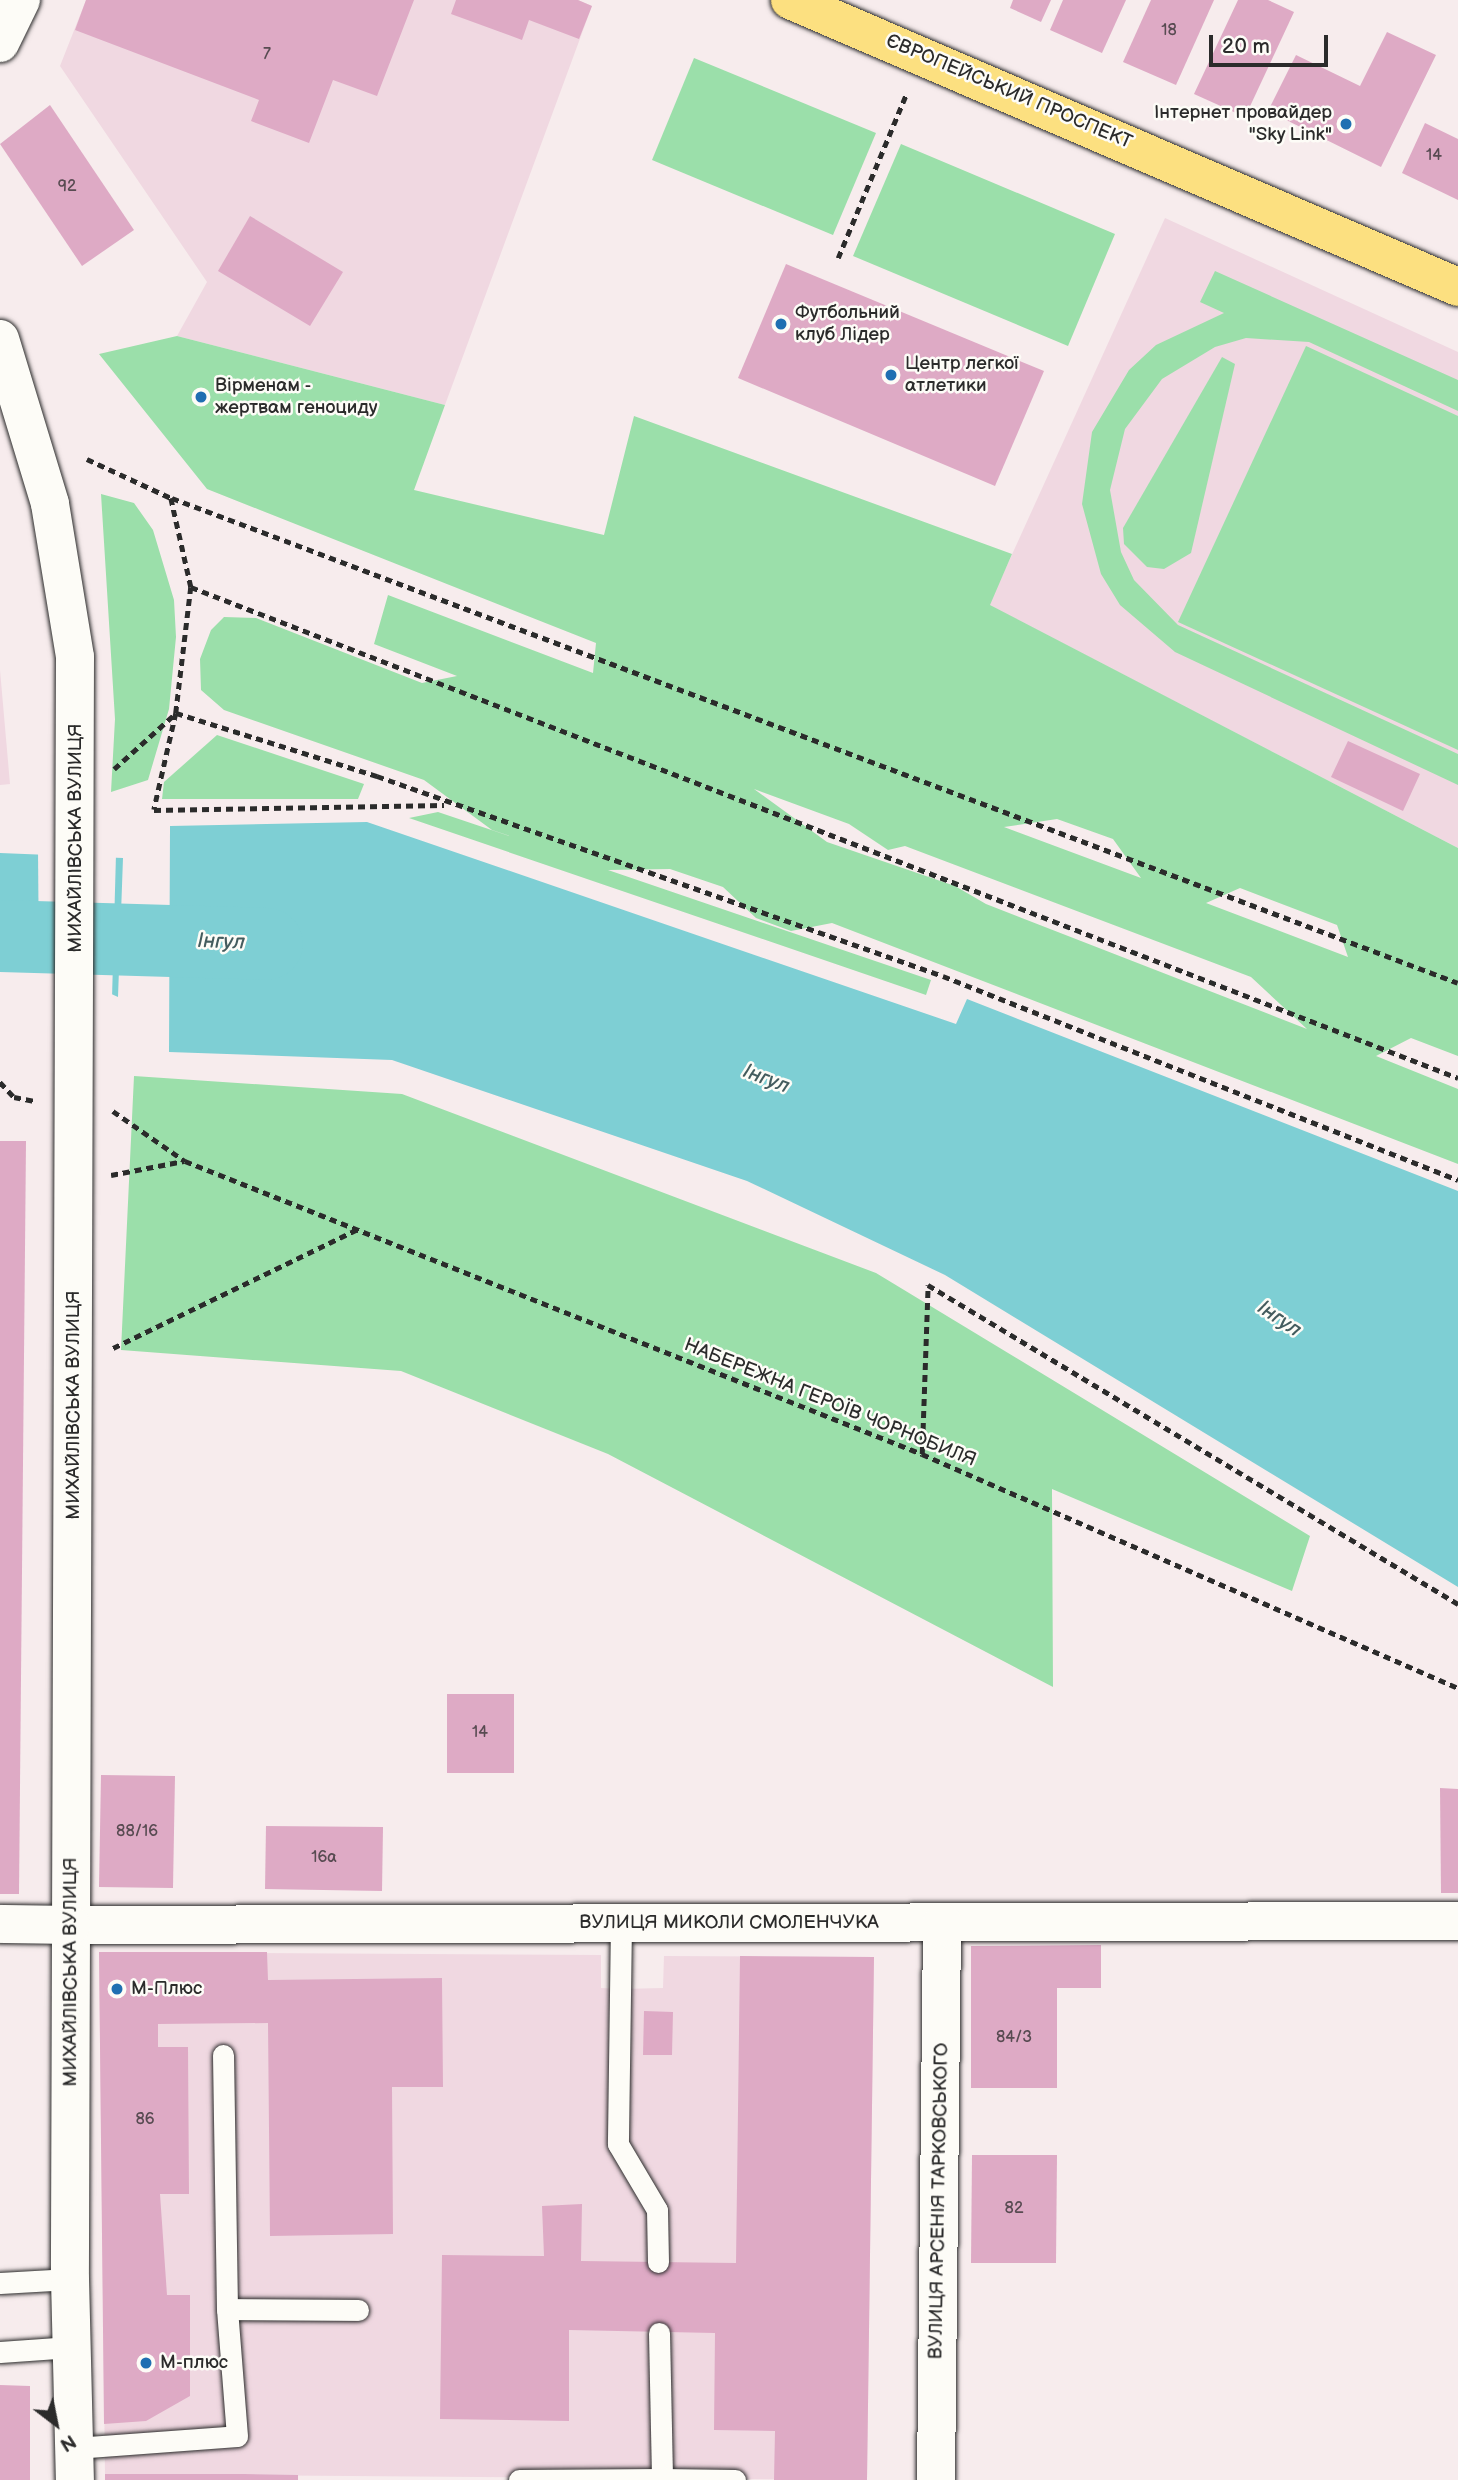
<!DOCTYPE html>
<meta charset="utf-8">
<style>
body{margin:0}
#map{position:relative;width:1458px;height:2480px;overflow:hidden;background:#f7eced;font-family:"Balsamiq Sans",sans-serif}
div>[style]{position:absolute}
.built>*{inset:0;background:#f0d8e1}
.green>*{inset:0;background:#9bdfaa}
.water>*{inset:0;background:#7ecfd4}
.pier>*{inset:0;background:#f7eced}
.river>*{height:72px;margin:-36px;padding:0 36px;transform-origin:36px;border-radius:36px;background:#7ecfd4}
.building>*{inset:0;background:#deaac5}
.path>*{height:4.5px;margin-top:-2.25px;transform-origin:0;background:repeating-linear-gradient(90deg,#2b2b2b 0 7px,transparent 0 12px)}
.roads{filter:drop-shadow(0 0 2px #2b2b2b) drop-shadow(0 0 2px #2b2b2b)}
.lane>*{height:21px;margin:-10.5px;padding:0 10.5px;transform-origin:10.5px;border-radius:10.5px;background:#fdfcf7}
.street>*{height:38px;margin:-19px;padding:0 19px;transform-origin:19px;border-radius:19px;background:#fdfcf7}
.secondary>*{height:38px;margin:-19px;padding:0 19px;transform-origin:19px;border-radius:19px;background:#fdfcf7}
.primary>*{height:38px;margin:-19px;padding:0 19px;transform-origin:19px;border-radius:19px;background:#fce080}
.dots>*{width:19px;height:19px;translate:-50% -50%;box-sizing:border-box;border:4px solid #fdfcf7;border-radius:50%}
span{translate:-50% -50%;white-space:nowrap;text-align:center;line-height:1.15;-webkit-text-stroke:5px #fdfcf7;paint-order:stroke}
.number-label{font-size:16px;color:#584b52}
.number-label span{-webkit-text-stroke-width:0}
.street-label{font-size:19px;color:#2b2b2b}
.poi-label{font-size:19px;color:#2b2b2b}
.right{translate:-100% -50%;text-align:right}
.left{translate:0 -50%;text-align:left}
.water-label{font-size:21px;color:#445c5e;font-style:italic}
.north{position:absolute;left:21px;top:2389px;width:70px;height:70px;-webkit-text-stroke:5px #fdfcf7;paint-order:stroke;rotate:148deg;font-size:19px;font-weight:700;line-height:28px;text-align:center;color:#2b2b2b}
.north::after{content:'';display:block;margin:auto;width:24px;height:32px;background:#2b2b2b;clip-path:polygon(50% 0,100% 100%,50% 72%,0 100%)}
.scale{position:absolute;left:1209px;top:35px;width:119px;height:32px;box-sizing:border-box;border:4px solid #2b2b2b;border-top:0;padding-left:9px;font-size:21px;line-height:24px;white-space:nowrap;color:#2b2b2b;-webkit-text-stroke:5px #fdfcf7;paint-order:stroke}
</style>
<div id="map">
<div class="built">
<i style="clip-path:polygon(86px 0,578px 0,592px 6px,445px 405px,177px 336px,207px 282px,60px 66px)"></i>
<i style="clip-path:polygon(1165px 218px,1458px 352px,1458px 848px,989px 605px)"></i>
<i style="clip-path:polygon(0 670px,10px 784px,0 785px)"></i>
<i style="clip-path:polygon(99px 1952px,601px 1955px,601px 1988px,621px 1989px,663px 1988px,664px 1956px,874px 1957px,867px 2480px,105px 2474px)"></i>
</div>
<div class="green">
<i style="clip-path:polygon(694px 58px,876px 133px,833px 235px,652px 160px)"></i>
<i style="clip-path:polygon(901px 144px,1115px 234px,1068px 346px,853px 256px)"></i>
<i style="clip-path:polygon(1215px 271px,1458px 380px,1458px 411px,1309px 342px,1246px 338px,1215px 347px,1162px 379px,1125px 429px,1110px 490px,1121px 552px,1134px 580px,1178px 625px,1458px 754px,1458px 785px,1175px 652px,1120px 605px,1101px 574px,1082px 504px,1092px 432px,1129px 370px,1156px 345px,1224px 313px,1200px 302px)"></i>
<i style="clip-path:polygon(evenodd,177px 336px,445px 405px,414px 490px,604px 535px,634px 416px,1012px 554px,990px 605px,1458px 848px,1458px 1056px,1411px 1038px,1376px 1056px,1458px 1089px,1458px 1164px,832px 923px,791px 931px,756px 918px,723px 887px,670px 869px,608px 870px,931px 980px,926px 995px,409px 818px,438px 812px,557px 852px,492px 830px,424px 780px,224px 710px,201px 690px,200px 659px,211px 630px,224px 617px,256px 618px,422px 683px,457px 676px,374px 644px,388px 595px,593px 673px,596px 643px,207px 489px,99px 354px,177px 336px,754px 789px,849px 824px,888px 850px,905px 846px,1251px 977px,1307px 1029px,986px 904px,955px 886px,827px 842px,754px 789px,177px 336px,1057px 819px,1113px 839px,1141px 878px,1004px 827px,1057px 819px,177px 336px,1240px 888px,1337px 925px,1348px 957px,1206px 903px,1240px 888px)"></i>
<i style="clip-path:polygon(1306px 346px,1458px 416px,1458px 750px,1178px 622px)"></i>
<i style="clip-path:polygon(1222px 357px,1235px 364px,1191px 553px,1164px 569px,1147px 567px,1124px 544px,1123px 528px)"></i>
<i style="clip-path:polygon(101px 494px,134px 503px,153px 530px,174px 600px,176px 637px,169px 709px,148px 780px,111px 792px,115px 719px)"></i>
<i style="clip-path:polygon(217px 735px,364px 784px,358px 799px,162px 799px,164px 782px)"></i>
<i style="clip-path:polygon(134px 1076px,402px 1094px,876px 1273px,1310px 1536px,1292px 1591px,1052px 1489px,1053px 1687px,608px 1454px,401px 1371px,121px 1350px)"></i>
</div>
<div class="water">
<i style="clip-path:polygon(367px 822px,956px 1024px,967px 999px,1458px 1191px,1458px 1587px,945px 1275px,747px 1181px,392px 1060px,169px 1052px,170px 826px)"></i>
<i style="clip-path:polygon(0 853px,123px 858px,118px 997px,32px 958px,0 961px)"></i>
</div>
<div class="pier">
<i style="clip-path:polygon(38px 851px,116px 854px,112px 998px,39px 965px)"></i>
</div>
<div class="river">
<i style="left:0;top:936px;width:267px;rotate:1.7deg"></i>
</div>
<div class="building">
<i style="clip-path:polygon(86px 0,414px 0,377px 96px,333px 80px,309px 143px,251px 121px,259px 100px,75px 30px)"></i>
<i style="clip-path:polygon(456px 0,578px 0,592px 6px,579px 39px,529px 20px,522px 40px,451px 14px)"></i>
<i style="clip-path:polygon(1013px 0,1051px 0,1041px 22px,1010px 8px)"></i>
<i style="clip-path:polygon(1063px 0,1126px 0,1102px 53px,1050px 30px)"></i>
<i style="clip-path:polygon(1151px 0,1214px 0,1176px 85px,1123px 62px)"></i>
<i style="clip-path:polygon(1238px 0,1268px 0,1294px 12px,1245px 117px,1194px 94px)"></i>
<i style="clip-path:polygon(1387px 32px,1436px 55px,1381px 167px,1268px 111px,1296px 55px,1360px 86px)"></i>
<i style="clip-path:polygon(50px 105px,134px 230px,82px 266px,0 144px)"></i>
<i style="clip-path:polygon(1425px 123px,1458px 139px,1458px 200px,1402px 173px)"></i>
<i style="clip-path:polygon(250px 216px,343px 272px,310px 326px,218px 271px)"></i>
<i style="clip-path:polygon(786px 264px,1044px 371px,995px 486px,738px 378px)"></i>
<i style="clip-path:polygon(1348px 741px,1420px 774px,1403px 811px,1331px 777px)"></i>
<i style="clip-path:polygon(0 1141px,26px 1141px,19px 1894px,0 1894px)"></i>
<i style="clip-path:polygon(447px 1694px,514px 1694px,514px 1773px,447px 1773px)"></i>
<i style="clip-path:polygon(101px 1775px,175px 1776px,173px 1888px,99px 1887px)"></i>
<i style="clip-path:polygon(1440px 1788px,1458px 1789px,1458px 1893px,1441px 1893px)"></i>
<i style="clip-path:polygon(266px 1826px,383px 1827px,382px 1891px,265px 1889px)"></i>
<i style="clip-path:polygon(1101px 1945px,1101px 1988px,1057px 1988px,1057px 2088px,971px 2088px,971px 1946px)"></i>
<i style="clip-path:polygon(99px 1952px,267px 1952px,268px 1980px,442px 1978px,443px 2087px,392px 2087px,393px 2234px,270px 2236px,268px 2023px,158px 2024px,158px 2047px,188px 2047px,189px 2194px,160px 2194px,167px 2295px,190px 2295px,190px 2396px,146px 2421px,104px 2424px)"></i>
<i style="clip-path:polygon(740px 1956px,874px 1957px,867px 2480px,774px 2480px,775px 2431px,714px 2430px,715px 2333px,569px 2330px,569px 2421px,440px 2419px,442px 2255px,544px 2256px,542px 2206px,582px 2204px,581px 2261px,736px 2263px)"></i>
<i style="clip-path:polygon(644px 2011px,673px 2012px,672px 2055px,643px 2055px)"></i>
<i style="clip-path:polygon(972px 2155px,1057px 2155px,1056px 2263px,971px 2263px)"></i>
<i style="clip-path:polygon(0 2385px,30px 2386px,30px 2480px,0 2480px)"></i>
<i style="clip-path:polygon(105px 2474px,244px 2474px,298px 2475px,298px 2480px,105px 2480px)"></i>
</div>
<div class="path">
<i style="left:838px;top:258px;width:177px;rotate:-67.4deg"></i>
<i style="left:87px;top:459px;width:93px;rotate:24.9deg"></i>
<i style="left:171px;top:498px;width:91px;rotate:77.3deg"></i>
<i style="left:191px;top:587px;width:1359px;rotate:21.18deg"></i>
<i style="left:172px;top:498px;width:1374px;rotate:20.66deg"></i>
<i style="left:191px;top:587px;width:127px;rotate:96.8deg"></i>
<i style="left:176px;top:713px;width:99px;rotate:102.8deg"></i>
<i style="left:154px;top:810px;width:290px;rotate:-1deg"></i>
<i style="left:114px;top:769px;width:84px;rotate:-42.1deg"></i>
<i style="left:176px;top:713px;width:211px;rotate:17.4deg"></i>
<i style="left:377px;top:776px;width:600px;rotate:19.46deg"></i>
<i style="left:943px;top:976px;width:554px;rotate:21.61deg"></i>
<i style="left:0;top:1082px;width:21px;rotate:47deg"></i>
<i style="left:14px;top:1097px;width:21px;rotate:11deg"></i>
<i style="left:113px;top:1111px;width:88px;rotate:34.8deg"></i>
<i style="left:185px;top:1161px;width:793px;rotate:21.68deg"></i>
<i style="left:922px;top:1454px;width:585px;rotate:23.58deg"></i>
<i style="left:111px;top:1175px;width:74px;rotate:-10.9deg"></i>
<i style="left:113px;top:1348px;width:275px;rotate:-25.9deg"></i>
<i style="left:922px;top:1454px;width:169px;rotate:-88deg"></i>
<i style="left:928px;top:1285px;width:619px;rotate:31.04deg"></i>
</div>
<div class="roads">
<div class="lane">
<i style="left:621px;top:1923px;width:221px;rotate:90.8deg"></i>
<i style="left:618px;top:2144px;width:77px;rotate:59.4deg"></i>
<i style="left:657px;top:2210px;width:52px;rotate:88.9deg"></i>
<i style="left:0;top:2283px;width:70px;rotate:-3.3deg"></i>
<i style="left:227px;top:2309px;width:131px;rotate:0.4deg"></i>
<i style="left:659px;top:2333px;width:146px;rotate:88.8deg"></i>
<i style="left:662px;top:2479px;width:73px;rotate:0.8deg"></i>
<i style="left:0;top:2352px;width:71px;rotate:-4deg"></i>
<i style="left:75px;top:2448px;width:162px;rotate:-4.2deg"></i>
<i style="left:237px;top:2436px;width:127px;rotate:-94.5deg"></i>
<i style="left:227px;top:2309px;width:254px;rotate:-90.9deg"></i>
<i style="left:519px;top:2480px;width:143px;rotate:-0.4deg"></i>
</div>
<div class="street">
<i style="left:71px;top:1925px;width:1387px;rotate:-0.17deg"></i>
<i style="left:936px;top:2480px;width:558px;rotate:-89.38deg"></i>
</div>
<div class="secondary">
<i style="left:0;top:43px;width:48px;rotate:-64deg"></i>
<i style="left:0;top:339px;width:172px;rotate:73.1deg"></i>
<i style="left:50px;top:504px;width:155px;rotate:80.7deg"></i>
<i style="left:75px;top:657px;width:1622px;rotate:90.18deg"></i>
<i style="left:70px;top:2279px;width:201px;rotate:88.6deg"></i>
<i style="left:0;top:1924px;width:71px;rotate:0.8deg"></i>
</div>
<div class="primary">
<i style="left:790px;top:0;width:727px;rotate:23.25deg"></i>
</div>
</div>
<div class="dots">
<i style="left:1346px;top:124px;background:#1f6fb2"></i>
<i style="left:781px;top:324px;background:#1f6fb2"></i>
<i style="left:891px;top:375px;background:#1f6fb2"></i>
<i style="left:201px;top:397px;background:#1f6fb2"></i>
<i style="left:117px;top:1989px;background:#1f6fb2"></i>
<i style="left:146px;top:2363px;background:#1f6fb2"></i>
</div>
<div class="number-label">
<span style="left:1169px;top:31px">18</span>
<span style="left:267px;top:55px">7</span>
<span style="left:1434px;top:156px">14</span>
<span style="left:67px;top:187px">92</span>
<span style="left:480px;top:1733px">14</span>
<span style="left:137px;top:1832px">88/16</span>
<span style="left:324px;top:1858px">16а</span>
<span style="left:1014px;top:2038px">84/3</span>
<span style="left:145px;top:2120px">86</span>
<span style="left:1014px;top:2209px">82</span>
</div>
<div class="street-label">
<span style="left:1009px;top:92px;rotate:23deg">ЄВРОПЕЙСЬКИЙ ПРОСПЕКТ</span>
<span style="left:76px;top:838px;rotate:-90deg">МИХАЙЛІВСЬКА ВУЛИЦЯ</span>
<span style="left:830px;top:1403px;rotate:22deg">НАБЕРЕЖНА ГЕРОЇВ ЧОРНОБИЛЯ</span>
<span style="left:74px;top:1405px;rotate:-90deg">МИХАЙЛІВСЬКА ВУЛИЦЯ</span>
<span style="left:729px;top:1923px">ВУЛИЦЯ МИКОЛИ СМОЛЕНЧУКА</span>
<span style="left:71px;top:1972px;rotate:-90deg">МИХАЙЛІВСЬКА ВУЛИЦЯ</span>
<span style="left:939px;top:2201px;rotate:-89deg">ВУЛИЦЯ АРСЕНІЯ ТАРКОВСЬКОГО</span>
</div>
<div class="poi-label">
<span class="right" style="left:1332px;top:124px">Інтернет провайдер<br>"Sky Link"</span>
<span class="left" style="left:795px;top:324px">Футбольний<br>клуб Лідер</span>
<span class="left" style="left:905px;top:375px">Центр легкої<br>атлетики</span>
<span class="left" style="left:215px;top:397px">Вірменам -<br>жертвам геноциду</span>
<span class="left" style="left:131px;top:1989px">М-Плюс</span>
<span class="left" style="left:160px;top:2363px">М-плюс</span>
</div>
<div class="water-label">
<span style="left:221px;top:942px;rotate:2deg">Інгул</span>
<span style="left:766px;top:1079px;rotate:21deg">Інгул</span>
<span style="left:1279px;top:1319px;rotate:34deg">Інгул</span>
</div>
<div class="north">N</div>
<div class="scale">20 m</div>
</div>
